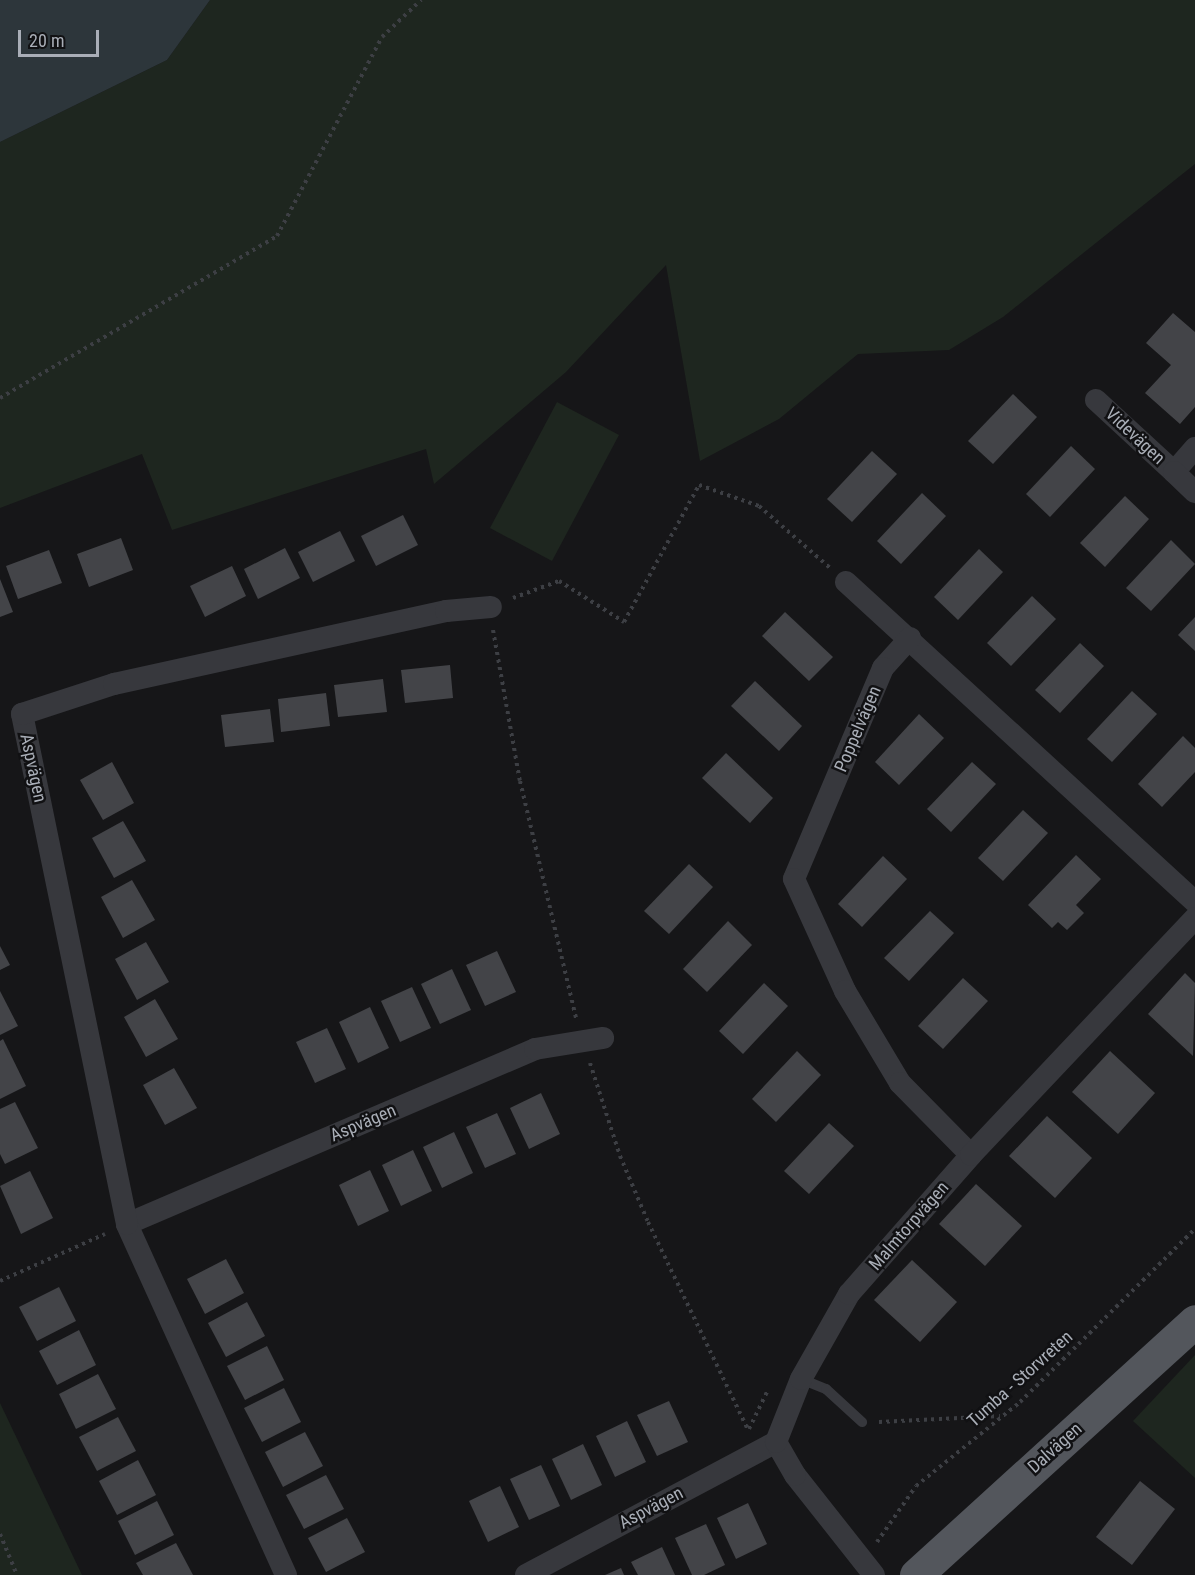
<!DOCTYPE html>
<meta charset="utf-8">
<style>
body{margin:0}
#map{position:relative;width:1195px;height:1575px;overflow:hidden;background:#161618;font-family:"Roboto Condensed",sans-serif}
div>[style]{position:absolute}
.green>*{inset:0;background:#1e261f}
.water>*{inset:0;background:#2d363b}
.building>*{inset:0;background:#434448}
.path>*{height:4px;margin-top:-2px;transform-origin:0;background:repeating-linear-gradient(90deg,#3d3f44 0 3px,transparent 0 7.5px)}
.lane>*{height:10px;margin:-5px;padding:0 5px;transform-origin:5px;border-radius:5px;background:#37383d}
.street>*{height:22px;margin:-11px;padding:0 11px;transform-origin:11px;border-radius:11px;background:#37383d}
.primary>*{height:33px;margin:-16.5px;padding:0 16.5px;transform-origin:16.5px;border-radius:16.5px;background:#53565c}
span{translate:-50% -50%;white-space:nowrap;text-align:center;line-height:1.15;-webkit-text-stroke:5px #111113;paint-order:stroke}
.street-label{font-size:18px;color:#a9aeb7}
.scale{position:absolute;left:18px;top:30px;width:81px;height:27px;box-sizing:border-box;border:3px solid #a9aeb7;border-top:0;padding-left:8px;font-size:18px;line-height:21px;white-space:nowrap;color:#a9aeb7;-webkit-text-stroke:4px #111113;paint-order:stroke}
</style>
<div id="map">
<div class="green">
<i style="clip-path:polygon(210px 0,1195px 0,1195px 164px,1003px 317px,949px 350px,858px 354px,779px 419px,700px 461px,666px 265px,566px 372px,434px 484px,426px 449px,172px 530px,142px 454px,0 508px,0 142px,167px 60px)"></i>
<i style="clip-path:polygon(557px 402px,619px 435px,552px 561px,490px 528px)"></i>
<i style="clip-path:polygon(1195px 1355px,1195px 1478px,1133px 1421px)"></i>
<i style="clip-path:polygon(0 1403px,82px 1575px,0 1575px)"></i>
</div>
<div class="water">
<i style="clip-path:polygon(0 0,210px 0,167px 60px,0 142px)"></i>
</div>
<div class="building">
<i style="clip-path:polygon(1173px 313px,1195px 332px,1195px 407px,1180px 424px,1145px 393px,1171px 365px,1146px 343px)"></i>
<i style="clip-path:polygon(1013px 394px,1037px 417px,993px 464px,968px 441px)"></i>
<i style="clip-path:polygon(1071px 446px,1095px 469px,1050px 517px,1026px 494px)"></i>
<i style="clip-path:polygon(872px 451px,897px 474px,852px 522px,827px 499px)"></i>
<i style="clip-path:polygon(922px 493px,946px 516px,901px 564px,877px 541px)"></i>
<i style="clip-path:polygon(1125px 496px,1149px 519px,1105px 567px,1080px 543px)"></i>
<i style="clip-path:polygon(403px 515px,418px 545px,376px 566px,361px 536px)"></i>
<i style="clip-path:polygon(340px 531px,355px 561px,313px 582px,298px 552px)"></i>
<i style="clip-path:polygon(121px 538px,133px 570px,89px 587px,77px 554px)"></i>
<i style="clip-path:polygon(1171px 540px,1195px 564px,1151px 611px,1126px 588px)"></i>
<i style="clip-path:polygon(285px 548px,300px 578px,258px 599px,244px 569px)"></i>
<i style="clip-path:polygon(979px 549px,1003px 572px,958px 620px,934px 597px)"></i>
<i style="clip-path:polygon(49px 550px,62px 583px,18px 599px,6px 566px)"></i>
<i style="clip-path:polygon(232px 566px,246px 596px,205px 617px,190px 586px)"></i>
<i style="clip-path:polygon(0 579px,13px 612px,0 617px)"></i>
<i style="clip-path:polygon(1032px 596px,1056px 619px,1011px 666px,987px 643px)"></i>
<i style="clip-path:polygon(785px 612px,833px 657px,809px 681px,762px 636px)"></i>
<i style="clip-path:polygon(1195px 617px,1195px 651px,1178px 635px)"></i>
<i style="clip-path:polygon(1080px 643px,1104px 666px,1060px 713px,1035px 690px)"></i>
<i style="clip-path:polygon(450px 665px,453px 698px,405px 703px,401px 670px)"></i>
<i style="clip-path:polygon(383px 679px,387px 712px,338px 717px,334px 685px)"></i>
<i style="clip-path:polygon(755px 681px,802px 726px,779px 751px,731px 706px)"></i>
<i style="clip-path:polygon(1132px 691px,1157px 714px,1112px 762px,1087px 739px)"></i>
<i style="clip-path:polygon(326px 693px,330px 726px,281px 732px,278px 699px)"></i>
<i style="clip-path:polygon(270px 709px,274px 742px,225px 747px,221px 715px)"></i>
<i style="clip-path:polygon(919px 714px,944px 738px,899px 785px,875px 762px)"></i>
<i style="clip-path:polygon(1183px 736px,1195px 748px,1195px 772px,1162px 807px,1138px 784px)"></i>
<i style="clip-path:polygon(726px 753px,773px 798px,750px 823px,702px 778px)"></i>
<i style="clip-path:polygon(112px 762px,134px 803px,103px 820px,80px 780px)"></i>
<i style="clip-path:polygon(972px 762px,996px 784px,951px 832px,927px 809px)"></i>
<i style="clip-path:polygon(1023px 810px,1048px 833px,1003px 881px,978px 858px)"></i>
<i style="clip-path:polygon(123px 821px,146px 861px,114px 878px,92px 838px)"></i>
<i style="clip-path:polygon(1076px 855px,1101px 879px,1076px 905px,1084px 913px,1067px 930px,1058px 922px,1052px 928px,1028px 905px)"></i>
<i style="clip-path:polygon(883px 856px,907px 879px,862px 927px,838px 904px)"></i>
<i style="clip-path:polygon(689px 864px,713px 887px,669px 934px,644px 911px)"></i>
<i style="clip-path:polygon(132px 880px,155px 920px,123px 938px,101px 897px)"></i>
<i style="clip-path:polygon(930px 911px,954px 933px,909px 981px,884px 958px)"></i>
<i style="clip-path:polygon(728px 921px,752px 945px,707px 992px,683px 969px)"></i>
<i style="clip-path:polygon(146px 942px,169px 982px,137px 1000px,115px 959px)"></i>
<i style="clip-path:polygon(0 946px,10px 965px,0 970px)"></i>
<i style="clip-path:polygon(497px 951px,516px 992px,485px 1006px,466px 965px)"></i>
<i style="clip-path:polygon(452px 969px,471px 1010px,440px 1024px,421px 984px)"></i>
<i style="clip-path:polygon(1185px 973px,1195px 983px,1193px 1056px,1148px 1014px)"></i>
<i style="clip-path:polygon(963px 978px,988px 1001px,943px 1049px,918px 1026px)"></i>
<i style="clip-path:polygon(764px 983px,788px 1006px,743px 1054px,719px 1031px)"></i>
<i style="clip-path:polygon(412px 987px,431px 1028px,400px 1042px,381px 1001px)"></i>
<i style="clip-path:polygon(0 991px,18px 1026px,0 1035px)"></i>
<i style="clip-path:polygon(155px 999px,178px 1039px,146px 1057px,124px 1017px)"></i>
<i style="clip-path:polygon(370px 1007px,389px 1048px,358px 1063px,339px 1022px)"></i>
<i style="clip-path:polygon(327px 1028px,346px 1069px,315px 1083px,296px 1042px)"></i>
<i style="clip-path:polygon(3px 1039px,26px 1086px,0 1099px,0 1041px)"></i>
<i style="clip-path:polygon(797px 1051px,821px 1075px,776px 1122px,752px 1099px)"></i>
<i style="clip-path:polygon(1110px 1051px,1155px 1093px,1118px 1134px,1072px 1092px)"></i>
<i style="clip-path:polygon(174px 1068px,197px 1108px,165px 1125px,143px 1085px)"></i>
<i style="clip-path:polygon(541px 1093px,560px 1134px,529px 1149px,510px 1108px)"></i>
<i style="clip-path:polygon(15px 1102px,38px 1148px,5px 1164px,0 1154px,0 1109px)"></i>
<i style="clip-path:polygon(497px 1113px,516px 1154px,485px 1168px,466px 1127px)"></i>
<i style="clip-path:polygon(1047px 1116px,1092px 1158px,1055px 1198px,1009px 1156px)"></i>
<i style="clip-path:polygon(829px 1123px,854px 1146px,809px 1194px,784px 1171px)"></i>
<i style="clip-path:polygon(454px 1132px,473px 1173px,442px 1188px,423px 1147px)"></i>
<i style="clip-path:polygon(413px 1150px,432px 1191px,401px 1206px,382px 1165px)"></i>
<i style="clip-path:polygon(370px 1170px,389px 1211px,358px 1226px,339px 1185px)"></i>
<i style="clip-path:polygon(30px 1171px,53px 1218px,21px 1234px,0 1186px)"></i>
<i style="clip-path:polygon(976px 1184px,1022px 1226px,985px 1266px,939px 1224px)"></i>
<i style="clip-path:polygon(226px 1259px,244px 1293px,205px 1314px,187px 1279px)"></i>
<i style="clip-path:polygon(912px 1260px,957px 1302px,920px 1342px,874px 1300px)"></i>
<i style="clip-path:polygon(59px 1287px,76px 1321px,37px 1341px,19px 1307px)"></i>
<i style="clip-path:polygon(247px 1302px,265px 1336px,226px 1357px,208px 1323px)"></i>
<i style="clip-path:polygon(79px 1330px,96px 1365px,57px 1385px,39px 1351px)"></i>
<i style="clip-path:polygon(267px 1346px,284px 1380px,245px 1400px,227px 1366px)"></i>
<i style="clip-path:polygon(98px 1374px,116px 1409px,76px 1429px,59px 1394px)"></i>
<i style="clip-path:polygon(284px 1388px,301px 1422px,262px 1442px,244px 1408px)"></i>
<i style="clip-path:polygon(669px 1401px,688px 1442px,657px 1456px,637px 1415px)"></i>
<i style="clip-path:polygon(118px 1417px,136px 1451px,97px 1471px,79px 1437px)"></i>
<i style="clip-path:polygon(627px 1421px,646px 1462px,615px 1477px,596px 1436px)"></i>
<i style="clip-path:polygon(305px 1432px,323px 1466px,283px 1487px,265px 1452px)"></i>
<i style="clip-path:polygon(583px 1444px,602px 1485px,571px 1500px,552px 1459px)"></i>
<i style="clip-path:polygon(138px 1460px,156px 1495px,117px 1515px,99px 1481px)"></i>
<i style="clip-path:polygon(541px 1465px,560px 1506px,529px 1520px,510px 1479px)"></i>
<i style="clip-path:polygon(326px 1475px,344px 1509px,304px 1529px,286px 1495px)"></i>
<i style="clip-path:polygon(1140px 1481px,1175px 1509px,1132px 1565px,1096px 1537px)"></i>
<i style="clip-path:polygon(500px 1486px,519px 1527px,488px 1542px,469px 1501px)"></i>
<i style="clip-path:polygon(157px 1501px,174px 1535px,135px 1555px,118px 1521px)"></i>
<i style="clip-path:polygon(748px 1503px,767px 1544px,736px 1559px,717px 1518px)"></i>
<i style="clip-path:polygon(347px 1518px,365px 1552px,326px 1572px,308px 1538px)"></i>
<i style="clip-path:polygon(706px 1524px,725px 1565px,704px 1575px,692px 1575px,675px 1538px)"></i>
<i style="clip-path:polygon(176px 1543px,193px 1575px,143px 1575px,136px 1563px)"></i>
<i style="clip-path:polygon(662px 1547px,675px 1575px,638px 1575px,631px 1562px)"></i>
<i style="clip-path:polygon(621px 1568px,624px 1575px,605px 1575px)"></i>
</div>
<div class="path">
<i style="left:0;top:398px;width:321px;rotate:-30.3deg"></i>
<i style="left:277px;top:236px;width:225px;rotate:-62.2deg"></i>
<i style="left:382px;top:37px;width:54px;rotate:-43.5deg"></i>
<i style="left:513px;top:598px;width:49px;rotate:-20.3deg"></i>
<i style="left:559px;top:581px;width:77px;rotate:32.2deg"></i>
<i style="left:624px;top:622px;width:156px;rotate:-61.3deg"></i>
<i style="left:699px;top:485px;width:64px;rotate:19.3deg"></i>
<i style="left:759px;top:506px;width:94px;rotate:41.1deg"></i>
<i style="left:493px;top:630px;width:153px;rotate:79.9deg"></i>
<i style="left:520px;top:781px;width:244px;rotate:76.7deg"></i>
<i style="left:590px;top:1063px;width:98px;rotate:72.1deg"></i>
<i style="left:620px;top:1156px;width:72px;rotate:67deg"></i>
<i style="left:648px;top:1222px;width:231px;rotate:64.3deg"></i>
<i style="left:0;top:1281px;width:115px;rotate:-24.1deg"></i>
<i style="left:879px;top:1422px;width:121px;rotate:-2.8deg"></i>
<i style="left:749px;top:1429px;width:41px;rotate:-64.1deg"></i>
<i style="left:0;top:1534px;width:44px;rotate:67.5deg"></i>
<i style="left:877px;top:1542px;width:68px;rotate:-55.1deg"></i>
<i style="left:916px;top:1486px;width:134px;rotate:-38.9deg"></i>
<i style="left:1020px;top:1402px;width:246px;rotate:-44.7deg"></i>
</div>
<div class="lane">
<i style="left:801px;top:1379px;width:27px;rotate:22deg"></i>
<i style="left:826px;top:1389px;width:49px;rotate:42.5deg"></i>
</div>
<div class="street">
<i style="left:1096px;top:400px;width:106px;rotate:42.7deg"></i>
<i style="left:1174px;top:472px;width:32px;rotate:-49deg"></i>
<i style="left:1174px;top:472px;width:29px;rotate:44deg"></i>
<i style="left:846px;top:582px;width:473px;rotate:42.5deg"></i>
<i style="left:910px;top:638px;width:40px;rotate:132deg"></i>
<i style="left:883px;top:668px;width:229px;rotate:112.9deg"></i>
<i style="left:794px;top:879px;width:123px;rotate:65.5deg"></i>
<i style="left:845px;top:991px;width:107px;rotate:59.1deg"></i>
<i style="left:900px;top:1083px;width:101px;rotate:45.4deg"></i>
<i style="left:127px;top:1224px;width:444px;rotate:-23.2deg"></i>
<i style="left:535px;top:1049px;width:69px;rotate:-9.2deg"></i>
<i style="left:286px;top:1575px;width:385px;rotate:-114.4deg"></i>
<i style="left:127px;top:1224px;width:521px;rotate:-101.63deg"></i>
<i style="left:22px;top:714px;width:97px;rotate:-18.1deg"></i>
<i style="left:114px;top:684px;width:340px;rotate:-12.4deg"></i>
<i style="left:446px;top:611px;width:45px;rotate:-5.1deg"></i>
<i style="left:526px;top:1575px;width:283px;rotate:-28deg"></i>
<i style="left:874px;top:1575px;width:127px;rotate:-128.3deg"></i>
<i style="left:795px;top:1475px;width:38px;rotate:-120deg"></i>
<i style="left:776px;top:1442px;width:68px;rotate:-68.4deg"></i>
<i style="left:801px;top:1379px;width:98px;rotate:-60.5deg"></i>
<i style="left:849px;top:1294px;width:185px;rotate:-48.7deg"></i>
<i style="left:971px;top:1155px;width:326px;rotate:-46.6deg"></i>
</div>
<div class="primary">
<i style="left:916px;top:1575px;width:377px;rotate:-42.3deg"></i>
</div>
<div class="street-label">
<span style="left:1135px;top:436px;rotate:43deg">Videvägen</span>
<span style="left:858px;top:729px;rotate:-67deg">Poppelvägen</span>
<span style="left:33px;top:768px;rotate:78deg">Aspvägen</span>
<span style="left:363px;top:1123px;rotate:-23deg">Aspvägen</span>
<span style="left:909px;top:1226px;rotate:-49deg">Malmtorpvägen</span>
<span style="left:1020px;top:1379px;rotate:-42deg">Tumba - Storvreten</span>
<span style="left:1055px;top:1448px;rotate:-42deg">Dalvägen</span>
<span style="left:651px;top:1508px;rotate:-28deg">Aspvägen</span>
</div>
<div class="scale">20 m</div>
</div>
